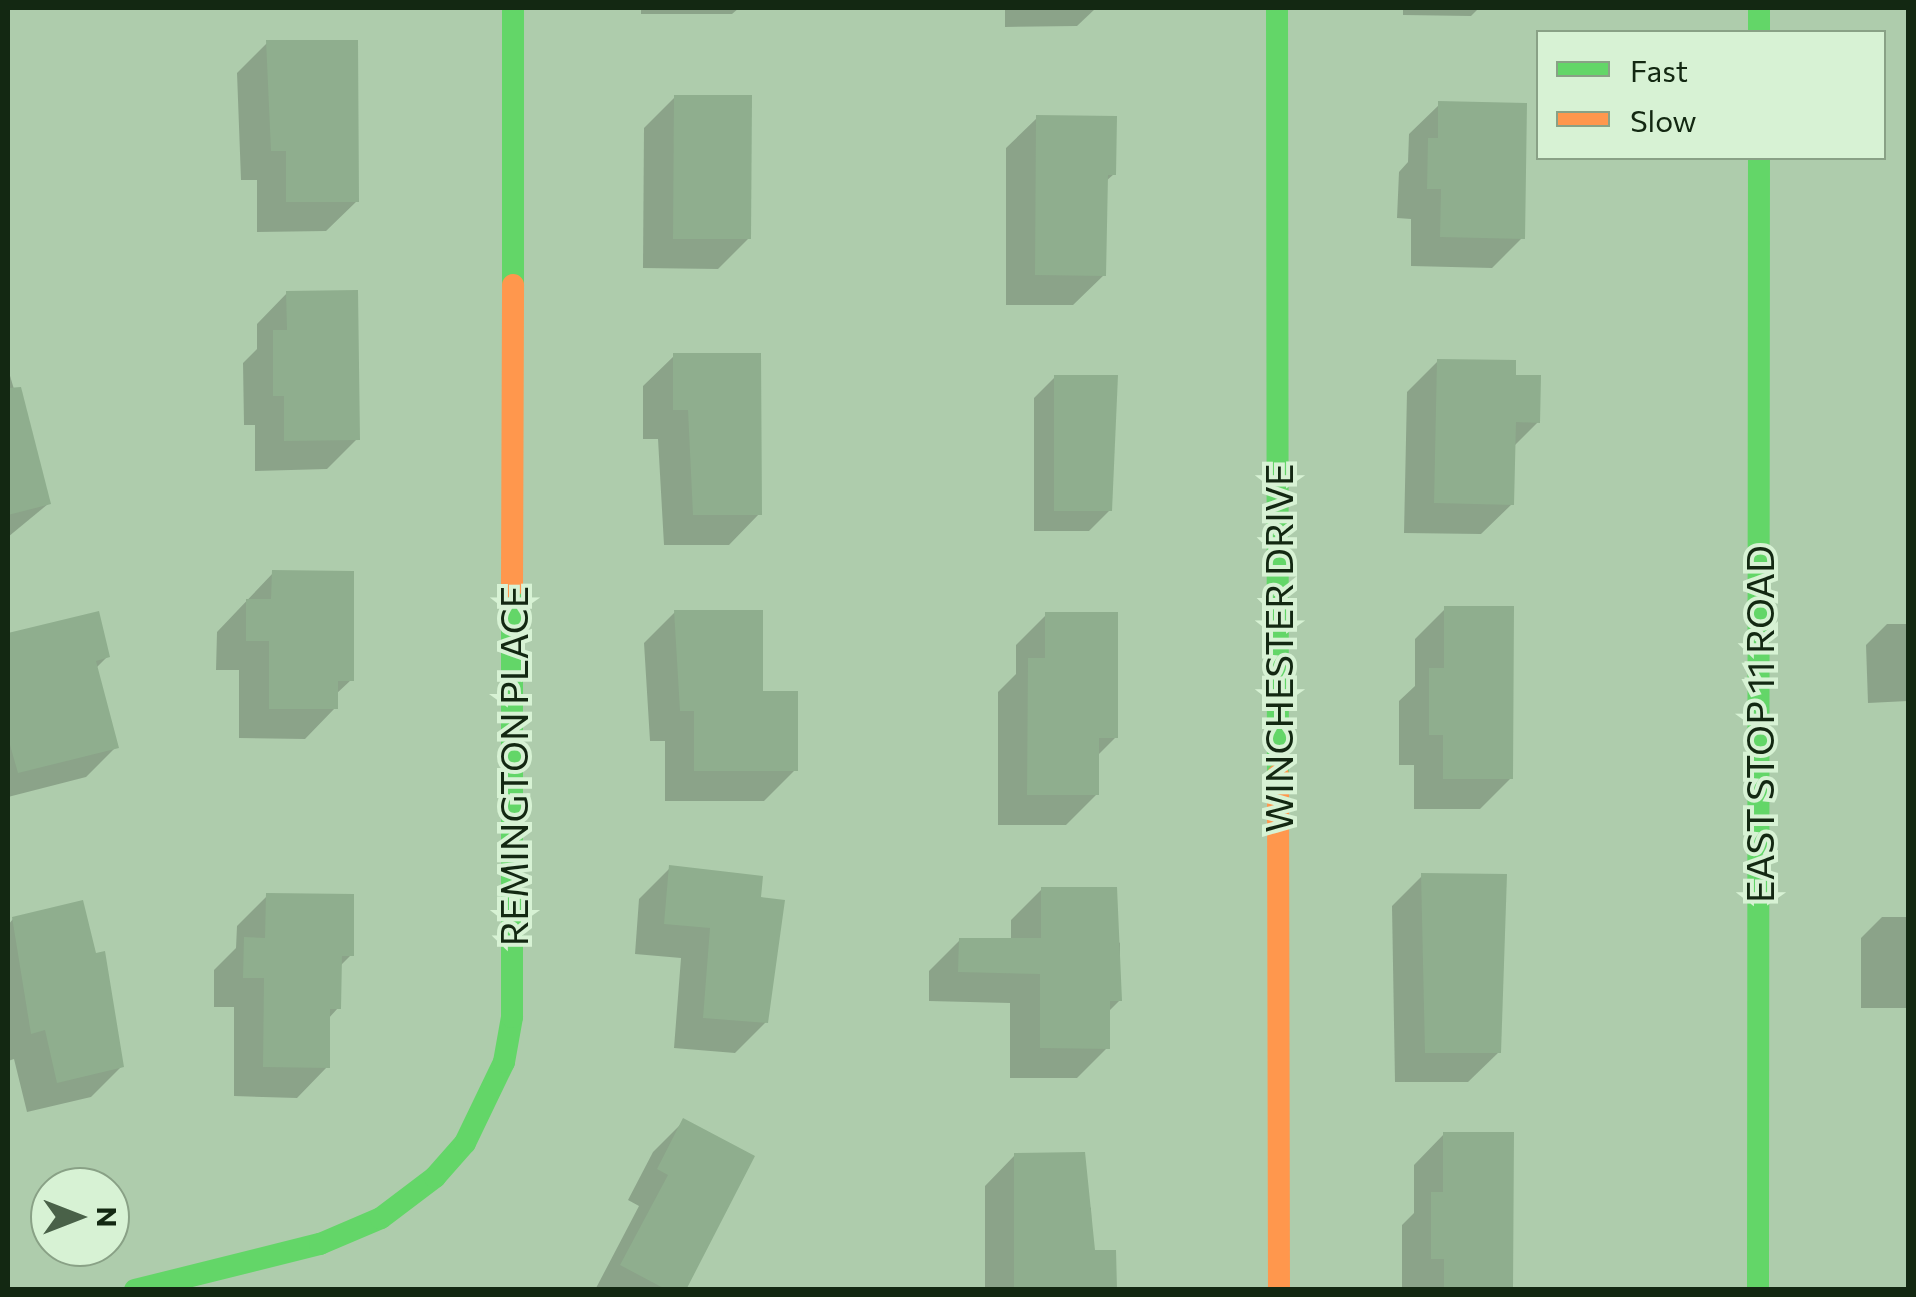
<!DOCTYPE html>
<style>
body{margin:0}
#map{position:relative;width:1916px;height:1297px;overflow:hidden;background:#aeccac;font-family:Commissioner,sans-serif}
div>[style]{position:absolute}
.shadow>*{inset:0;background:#0003}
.building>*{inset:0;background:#8fae8e}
.fast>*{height:22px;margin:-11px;padding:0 11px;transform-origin:11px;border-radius:11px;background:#63d668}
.slow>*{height:22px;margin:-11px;padding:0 11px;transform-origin:11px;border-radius:11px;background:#ff974d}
span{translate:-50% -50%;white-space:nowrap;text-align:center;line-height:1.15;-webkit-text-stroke:8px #d7f2d4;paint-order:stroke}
.street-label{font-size:38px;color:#132812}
.frame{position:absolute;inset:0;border:10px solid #132812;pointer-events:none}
.legend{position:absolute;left:1536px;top:30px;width:350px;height:130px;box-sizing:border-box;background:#d7f2d4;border:2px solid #89a186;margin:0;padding:12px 18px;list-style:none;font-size:30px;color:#132812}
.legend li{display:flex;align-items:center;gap:20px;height:50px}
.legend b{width:50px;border:2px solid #89a186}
.north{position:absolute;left:30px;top:1167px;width:100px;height:100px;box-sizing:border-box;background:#d7f2d4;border:2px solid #89a186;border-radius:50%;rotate:90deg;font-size:28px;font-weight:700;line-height:40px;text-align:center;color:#132812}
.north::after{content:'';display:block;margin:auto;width:35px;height:45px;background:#496148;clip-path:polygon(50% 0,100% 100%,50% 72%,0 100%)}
</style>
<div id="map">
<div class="shadow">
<i style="clip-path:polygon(641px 8px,739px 8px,732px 14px,641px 14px)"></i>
<i style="clip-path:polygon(1005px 8px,1096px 8px,1077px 26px,1005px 27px)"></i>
<i style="clip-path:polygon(1403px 8px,1479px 8px,1471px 16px,1403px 15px)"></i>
<i style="clip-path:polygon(267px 43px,357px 201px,326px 231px,257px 232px,257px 180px,241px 180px,237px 73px)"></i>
<i style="clip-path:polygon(675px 97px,749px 238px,718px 269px,643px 268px,644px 128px)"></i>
<i style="clip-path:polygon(1440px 104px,1523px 237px,1492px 268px,1411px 266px,1411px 219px,1397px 218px,1399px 172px,1408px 162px,1409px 134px)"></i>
<i style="clip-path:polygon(1037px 118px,1114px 174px,1105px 182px,1104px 275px,1073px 305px,1006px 305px,1006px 148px)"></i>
<i style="clip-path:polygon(287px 293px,357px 439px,327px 469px,255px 471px,255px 425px,244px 425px,243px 363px,257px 349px,257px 324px)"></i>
<i style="clip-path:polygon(674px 356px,759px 514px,729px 545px,664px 545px,658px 439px,643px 439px,643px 386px)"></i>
<i style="clip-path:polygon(1438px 361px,1513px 377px,1538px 422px,1513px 447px,1512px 504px,1481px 534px,1404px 533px,1407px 392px)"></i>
<i style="clip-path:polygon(8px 369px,48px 504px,8px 537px)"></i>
<i style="clip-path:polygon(1055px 377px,1110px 510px,1089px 531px,1034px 531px,1034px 398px)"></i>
<i style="clip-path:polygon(273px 573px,351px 680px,335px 695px,335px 708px,305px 739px,239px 738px,239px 670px,216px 670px,217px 632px)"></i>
<i style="clip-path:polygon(1445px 609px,1511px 778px,1480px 809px,1414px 809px,1414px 765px,1399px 765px,1399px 701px,1415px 686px,1415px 639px)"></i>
<i style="clip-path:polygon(675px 612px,760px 694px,795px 770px,764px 801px,665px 801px,665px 741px,650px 741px,644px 643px)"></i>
<i style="clip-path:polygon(98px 614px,108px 656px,96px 668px,116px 747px,86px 777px,8px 797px,8px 636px)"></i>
<i style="clip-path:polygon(1046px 615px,1116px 737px,1097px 756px,1097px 794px,1066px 825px,998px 825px,998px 692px,1016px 674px,1016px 645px)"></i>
<i style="clip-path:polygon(1887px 624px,1908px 624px,1908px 701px,1868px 703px,1866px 645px)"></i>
<i style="clip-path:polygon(670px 868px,760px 879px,766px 1022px,735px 1053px,674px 1048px,681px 958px,635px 954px,639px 899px)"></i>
<i style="clip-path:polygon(1422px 876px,1499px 1052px,1468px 1082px,1395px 1082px,1392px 906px)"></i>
<i style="clip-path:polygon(1042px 889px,1120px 943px,1120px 1000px,1108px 1012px,1107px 1048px,1077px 1078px,1010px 1078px,1010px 1003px,929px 1001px,929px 971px,960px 940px,1011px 940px,1011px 920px)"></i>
<i style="clip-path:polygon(267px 896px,351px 955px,339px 967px,338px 1008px,328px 1019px,327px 1067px,297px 1098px,234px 1096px,234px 1007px,214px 1007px,214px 970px,236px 948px,237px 926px)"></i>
<i style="clip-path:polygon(1882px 917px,1908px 917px,1908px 1008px,1861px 1008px,1861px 938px)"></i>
<i style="clip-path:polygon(13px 919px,121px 1067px,91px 1097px,27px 1112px,14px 1059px,8px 1061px,8px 925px)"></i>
<i style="clip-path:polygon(684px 1121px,683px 1290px,595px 1290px,639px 1206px,628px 1200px,653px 1152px)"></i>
<i style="clip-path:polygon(1444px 1134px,1511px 1290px,1402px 1288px,1402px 1225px,1414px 1213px,1414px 1165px)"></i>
<i style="clip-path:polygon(1015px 1155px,1091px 1208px,1092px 1253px,1114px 1290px,985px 1290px,985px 1186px)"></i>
</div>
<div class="building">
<i style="clip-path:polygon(266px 40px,358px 40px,359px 202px,286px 202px,286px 151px,271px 151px)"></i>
<i style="clip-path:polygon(674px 95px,752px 95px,751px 239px,673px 239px)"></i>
<i style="clip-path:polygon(1438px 101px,1527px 103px,1525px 239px,1440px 237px,1441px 189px,1427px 189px,1428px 138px,1438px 138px)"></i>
<i style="clip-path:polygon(1036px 115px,1117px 116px,1116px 175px,1108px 175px,1106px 276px,1035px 275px)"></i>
<i style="clip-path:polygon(358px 290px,360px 440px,284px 441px,284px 396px,273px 396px,273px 330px,287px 330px,286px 291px)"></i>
<i style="clip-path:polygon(673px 353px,761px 353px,762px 515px,693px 515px,688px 410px,673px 410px)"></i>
<i style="clip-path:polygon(1437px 359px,1516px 360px,1516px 375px,1541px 375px,1540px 423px,1516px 422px,1514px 505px,1434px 503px)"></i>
<i style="clip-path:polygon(1054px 375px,1118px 375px,1112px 511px,1054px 511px)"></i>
<i style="clip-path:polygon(21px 387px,51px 504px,8px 515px,8px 388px)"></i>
<i style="clip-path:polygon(272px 570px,354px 571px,354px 681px,338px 681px,338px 709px,269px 709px,269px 641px,246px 641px,246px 599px,271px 599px)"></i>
<i style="clip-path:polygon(1444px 606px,1514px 606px,1513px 779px,1443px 779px,1443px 735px,1429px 735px,1429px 668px,1444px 668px)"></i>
<i style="clip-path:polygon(674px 610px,763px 610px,763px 691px,798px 691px,798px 771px,694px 771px,694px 711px,680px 711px)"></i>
<i style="clip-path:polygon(99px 611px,110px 657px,96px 661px,119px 748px,18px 773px,8px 738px,8px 633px)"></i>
<i style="clip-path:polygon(1045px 612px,1118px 612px,1118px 738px,1099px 738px,1099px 795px,1027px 795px,1028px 658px,1045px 658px)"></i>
<i style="clip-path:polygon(669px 865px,763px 876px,761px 897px,785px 900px,768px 1023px,703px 1018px,710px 928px,664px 924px)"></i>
<i style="clip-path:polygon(1421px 873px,1507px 874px,1501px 1053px,1425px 1053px)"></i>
<i style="clip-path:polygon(1041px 887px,1117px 887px,1122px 1001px,1110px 1001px,1110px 1049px,1040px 1048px,1040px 974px,958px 972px,959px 938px,1041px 938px)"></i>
<i style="clip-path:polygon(266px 893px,354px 894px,354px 956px,342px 956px,341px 1009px,330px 1009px,330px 1068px,263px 1067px,264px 978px,243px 978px,244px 937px,265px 938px)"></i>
<i style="clip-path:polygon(83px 900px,96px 953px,105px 951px,124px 1067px,57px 1083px,45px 1030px,31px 1034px,12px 917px)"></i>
<i style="clip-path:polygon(683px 1118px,755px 1156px,686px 1290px,667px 1290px,620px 1265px,668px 1175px,657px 1169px)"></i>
<i style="clip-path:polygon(1443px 1132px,1514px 1132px,1513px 1290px,1444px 1290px,1444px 1259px,1431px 1259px,1431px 1192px,1443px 1192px)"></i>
<i style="clip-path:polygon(1085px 1152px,1095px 1250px,1116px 1250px,1117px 1290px,1014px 1290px,1014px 1153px)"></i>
</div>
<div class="fast">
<i style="left:1277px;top:8px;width:767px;rotate:89.93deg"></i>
<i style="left:1759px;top:8px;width:24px;rotate:90deg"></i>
<i style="left:513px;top:285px;width:277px;rotate:-90deg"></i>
<i style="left:135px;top:1290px;width:191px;rotate:-14deg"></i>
<i style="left:320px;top:1244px;width:66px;rotate:-23.1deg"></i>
<i style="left:381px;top:1218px;width:68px;rotate:-37.2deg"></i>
<i style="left:435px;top:1177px;width:45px;rotate:-48.6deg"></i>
<i style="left:465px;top:1143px;width:90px;rotate:-64.3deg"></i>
<i style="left:504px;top:1062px;width:46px;rotate:-79.9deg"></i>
<i style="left:512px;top:1017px;width:430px;rotate:-90deg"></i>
<i style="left:1758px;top:1290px;width:1132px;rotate:-89.95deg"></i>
</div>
<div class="slow">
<i style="left:512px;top:587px;width:302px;rotate:-89.8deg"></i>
<i style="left:1278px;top:775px;width:515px;rotate:89.89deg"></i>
</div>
<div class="street-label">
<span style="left:1278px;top:648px;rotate:-90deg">WINCHESTER DRIVE</span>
<span style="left:1759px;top:724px;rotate:-90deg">EAST STOP 11 ROAD</span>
<span style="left:513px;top:766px;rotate:-90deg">REMINGTON PLACE</span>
</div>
<div class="frame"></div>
<ul class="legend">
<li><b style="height:12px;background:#63d668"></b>Fast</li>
<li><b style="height:12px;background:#ff974d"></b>Slow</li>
</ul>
<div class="north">N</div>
</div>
